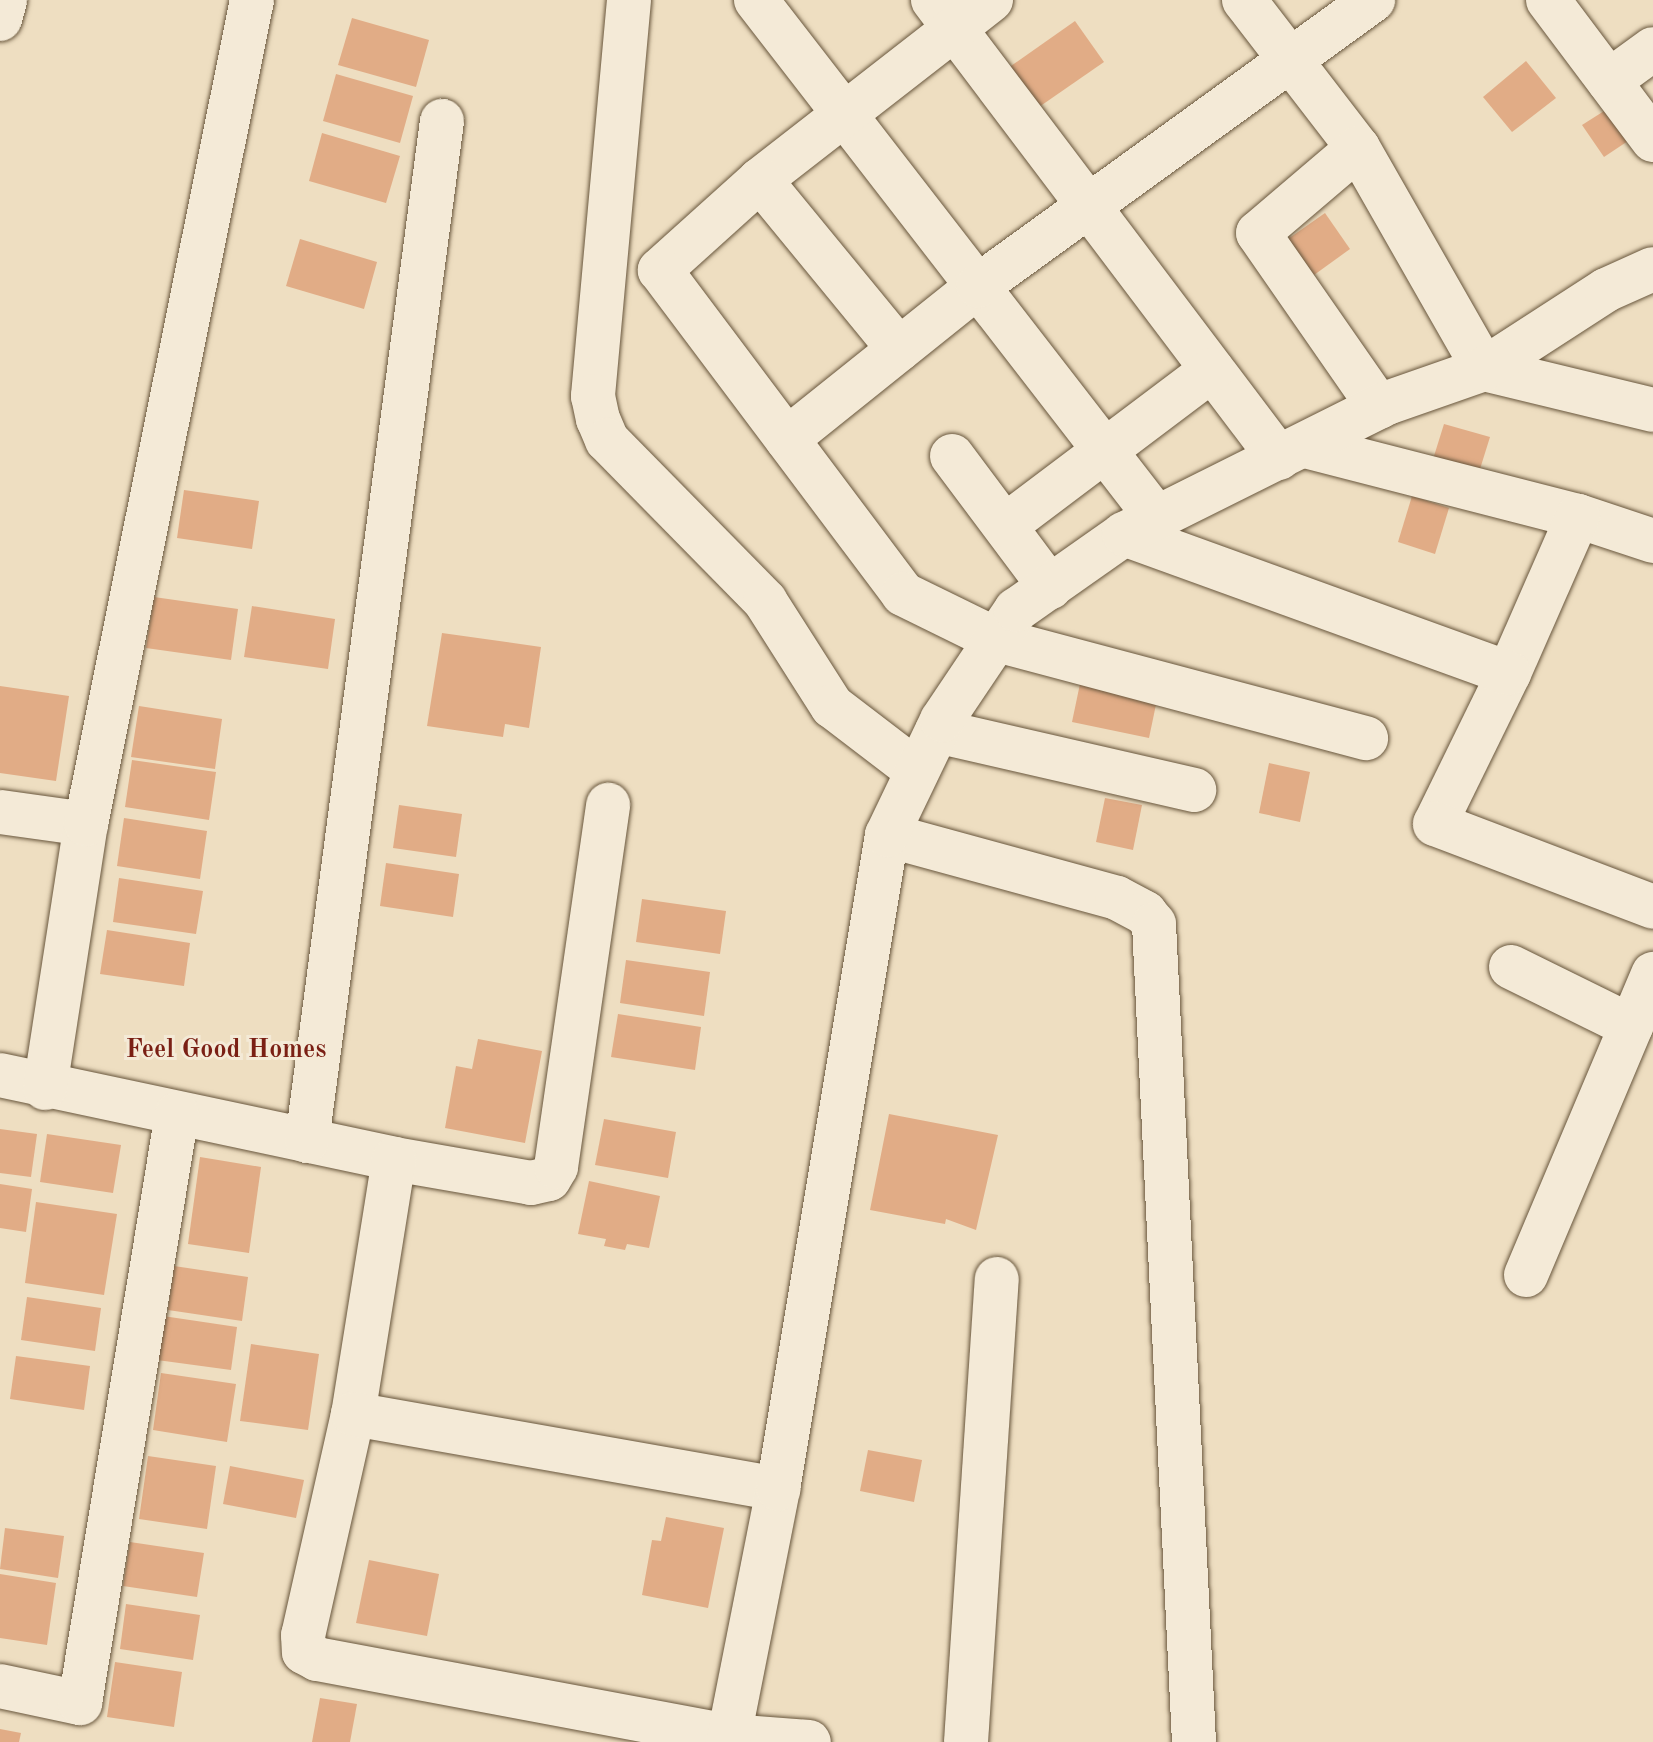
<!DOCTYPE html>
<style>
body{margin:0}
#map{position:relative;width:1653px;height:1742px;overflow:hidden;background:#eedec1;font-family:"Old Standard TT",serif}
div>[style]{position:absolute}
.building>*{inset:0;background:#e1ac86}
.roads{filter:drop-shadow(0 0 2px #68563c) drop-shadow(0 0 2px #68563c)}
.minor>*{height:44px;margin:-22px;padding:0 22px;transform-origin:22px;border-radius:22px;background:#f4ead7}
span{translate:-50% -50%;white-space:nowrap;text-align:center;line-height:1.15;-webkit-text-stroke:6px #f4ead7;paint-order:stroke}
.neighbourhood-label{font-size:26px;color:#7a1f14;font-weight:700}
</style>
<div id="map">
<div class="building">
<i style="clip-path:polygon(352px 18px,429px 40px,416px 87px,338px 65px)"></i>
<i style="clip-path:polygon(1075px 21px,1104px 62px,1026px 116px,998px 75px)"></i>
<i style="clip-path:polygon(1526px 61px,1556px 98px,1512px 132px,1483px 97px)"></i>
<i style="clip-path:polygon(336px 74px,413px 96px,400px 143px,323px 121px)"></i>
<i style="clip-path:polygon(1612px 106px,1634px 137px,1604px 157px,1582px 125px)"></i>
<i style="clip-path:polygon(322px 133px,400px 156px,386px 203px,309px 181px)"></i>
<i style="clip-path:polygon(1325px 213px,1350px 249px,1314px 275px,1288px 239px)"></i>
<i style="clip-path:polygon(300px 239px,377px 262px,364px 309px,286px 286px)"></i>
<i style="clip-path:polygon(1444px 424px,1490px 437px,1475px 485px,1429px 472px)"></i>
<i style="clip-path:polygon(184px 490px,259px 501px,252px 549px,177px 538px)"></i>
<i style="clip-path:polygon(1412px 496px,1449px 508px,1435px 554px,1398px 542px)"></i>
<i style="clip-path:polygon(154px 597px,238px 609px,231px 660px,146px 648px)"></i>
<i style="clip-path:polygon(252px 606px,335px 619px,328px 669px,244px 657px)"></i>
<i style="clip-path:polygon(442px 633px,541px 647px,529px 728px,505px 724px,503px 737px,427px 726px)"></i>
<i style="clip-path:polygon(1081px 679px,1158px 695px,1149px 738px,1072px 722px)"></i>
<i style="clip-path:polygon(0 686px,69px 696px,56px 781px,0 773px)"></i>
<i style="clip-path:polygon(139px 706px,222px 719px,215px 769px,131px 757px)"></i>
<i style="clip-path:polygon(132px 760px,216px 772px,209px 820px,125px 807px)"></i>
<i style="clip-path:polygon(1269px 763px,1310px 772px,1300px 822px,1259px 813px)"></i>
<i style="clip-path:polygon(1105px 798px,1142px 805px,1133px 850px,1096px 842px)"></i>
<i style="clip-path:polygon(399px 805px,462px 814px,456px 857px,393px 848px)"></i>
<i style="clip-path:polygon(124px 818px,207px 831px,200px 879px,117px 866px)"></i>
<i style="clip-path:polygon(386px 863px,459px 874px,453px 917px,380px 906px)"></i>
<i style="clip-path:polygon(119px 878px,203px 891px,196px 934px,113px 922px)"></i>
<i style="clip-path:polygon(642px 899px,726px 911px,720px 954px,636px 942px)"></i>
<i style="clip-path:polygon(107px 930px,190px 943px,184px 986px,100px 974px)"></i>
<i style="clip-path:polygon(626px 960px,710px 972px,704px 1016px,620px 1003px)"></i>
<i style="clip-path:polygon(618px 1014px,701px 1027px,695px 1070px,611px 1057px)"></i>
<i style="clip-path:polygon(478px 1039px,542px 1051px,525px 1143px,445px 1128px,456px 1066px,472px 1069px)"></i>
<i style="clip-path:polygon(889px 1114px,998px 1135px,976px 1230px,946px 1219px,945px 1224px,870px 1210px)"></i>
<i style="clip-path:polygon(604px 1119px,676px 1132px,668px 1178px,595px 1165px)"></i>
<i style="clip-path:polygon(0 1129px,37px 1134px,31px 1177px,0 1173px)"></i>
<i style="clip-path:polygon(47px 1134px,121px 1145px,113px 1193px,40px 1182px)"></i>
<i style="clip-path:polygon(200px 1157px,261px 1167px,249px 1253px,188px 1244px)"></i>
<i style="clip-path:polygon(589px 1181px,660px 1196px,649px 1248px,627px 1244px,625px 1250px,604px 1246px,606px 1239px,578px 1234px)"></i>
<i style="clip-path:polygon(0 1184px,32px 1189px,26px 1232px,0 1228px)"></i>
<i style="clip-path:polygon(36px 1202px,117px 1214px,104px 1295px,25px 1283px)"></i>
<i style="clip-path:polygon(174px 1266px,248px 1277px,242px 1321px,168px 1310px)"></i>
<i style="clip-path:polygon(27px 1297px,101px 1308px,95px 1351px,21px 1340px)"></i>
<i style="clip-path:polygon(163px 1316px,237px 1327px,231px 1370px,157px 1360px)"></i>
<i style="clip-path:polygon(251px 1344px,319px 1354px,308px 1430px,240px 1421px)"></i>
<i style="clip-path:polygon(16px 1356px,90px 1366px,84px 1410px,10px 1399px)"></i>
<i style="clip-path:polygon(161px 1373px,236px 1384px,227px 1442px,153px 1430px)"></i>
<i style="clip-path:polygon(868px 1450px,922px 1460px,914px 1502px,860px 1491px)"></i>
<i style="clip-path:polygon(148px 1456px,216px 1466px,207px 1529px,139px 1519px)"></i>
<i style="clip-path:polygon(230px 1466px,304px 1480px,296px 1518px,223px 1504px)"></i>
<i style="clip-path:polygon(666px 1517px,724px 1528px,708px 1608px,642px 1595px,652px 1540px,661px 1541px)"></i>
<i style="clip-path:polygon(5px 1528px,64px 1536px,58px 1578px,0 1569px)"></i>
<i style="clip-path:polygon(130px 1542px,204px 1553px,197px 1597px,123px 1586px)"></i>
<i style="clip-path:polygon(369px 1560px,439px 1574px,427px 1636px,356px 1623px)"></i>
<i style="clip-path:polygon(0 1574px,56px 1583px,47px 1645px,0 1638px)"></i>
<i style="clip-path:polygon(126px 1604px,200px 1615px,193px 1660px,120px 1649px)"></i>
<i style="clip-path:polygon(115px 1662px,182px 1672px,174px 1727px,107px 1717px)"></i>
<i style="clip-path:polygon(320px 1698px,357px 1704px,350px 1742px,312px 1742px)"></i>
<i style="clip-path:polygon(0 1729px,21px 1733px,19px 1742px,0 1742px)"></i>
</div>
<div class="roads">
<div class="minor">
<i style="left:629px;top:0;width:398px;rotate:95.2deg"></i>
<i style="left:593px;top:396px;width:24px;rotate:78deg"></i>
<i style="left:598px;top:419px;width:23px;rotate:67deg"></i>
<i style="left:607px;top:440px;width:226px;rotate:45.5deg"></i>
<i style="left:765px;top:601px;width:125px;rotate:57.5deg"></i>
<i style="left:832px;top:706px;width:107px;rotate:37.4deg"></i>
<i style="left:756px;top:0;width:655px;rotate:52.26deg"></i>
<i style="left:933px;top:0;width:574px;rotate:52.93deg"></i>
<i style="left:991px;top:0;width:293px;rotate:142.1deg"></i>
<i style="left:760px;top:180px;width:135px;rotate:138deg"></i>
<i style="left:660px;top:270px;width:405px;rotate:53.1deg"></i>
<i style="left:903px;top:594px;width:105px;rotate:26.1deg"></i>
<i style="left:997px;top:640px;width:382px;rotate:14.9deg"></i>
<i style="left:1244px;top:0;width:187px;rotate:52.4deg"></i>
<i style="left:1358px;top:148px;width:254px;rotate:60.3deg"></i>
<i style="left:1484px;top:369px;width:174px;rotate:13.6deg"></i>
<i style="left:1548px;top:0;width:175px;rotate:53.1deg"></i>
<i style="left:0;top:19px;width:20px;rotate:-75deg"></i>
<i style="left:1609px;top:81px;width:54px;rotate:-36deg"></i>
<i style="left:1358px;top:148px;width:131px;rotate:139.6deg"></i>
<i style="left:1258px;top:233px;width:212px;rotate:55.2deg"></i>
<i style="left:760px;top:180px;width:219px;rotate:50.6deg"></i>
<i style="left:787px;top:439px;width:245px;rotate:-38.7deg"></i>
<i style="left:978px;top:286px;width:488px;rotate:-35.9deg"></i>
<i style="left:1305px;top:446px;width:282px;rotate:14.4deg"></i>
<i style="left:1578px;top:516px;width:79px;rotate:18.4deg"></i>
<i style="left:952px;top:456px;width:164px;rotate:53.2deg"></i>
<i style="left:1578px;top:516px;width:171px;rotate:113.7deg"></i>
<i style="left:1509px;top:673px;width:168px;rotate:116.1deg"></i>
<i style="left:1435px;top:824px;width:233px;rotate:20.8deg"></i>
<i style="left:1006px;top:525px;width:258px;rotate:-37deg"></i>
<i style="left:1124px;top:534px;width:409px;rotate:19.9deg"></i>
<i style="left:937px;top:731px;width:264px;rotate:12.9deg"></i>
<i style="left:0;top:812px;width:87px;rotate:7.9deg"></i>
<i style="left:887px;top:835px;width:238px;rotate:15.3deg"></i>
<i style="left:1117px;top:898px;width:32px;rotate:28deg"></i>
<i style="left:1145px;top:913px;width:14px;rotate:51deg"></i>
<i style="left:1154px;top:924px;width:819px;rotate:87.2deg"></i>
<i style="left:1511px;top:967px;width:134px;rotate:26.2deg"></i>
<i style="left:0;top:1075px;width:403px;rotate:12deg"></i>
<i style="left:394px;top:1159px;width:139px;rotate:9.9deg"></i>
<i style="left:531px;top:1183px;width:18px;rotate:-13deg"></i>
<i style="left:549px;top:1179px;width:14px;rotate:-60deg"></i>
<i style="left:556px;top:1167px;width:366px;rotate:-81.8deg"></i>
<i style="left:45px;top:1088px;width:267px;rotate:-81.2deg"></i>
<i style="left:86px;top:824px;width:841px;rotate:-78.61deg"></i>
<i style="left:307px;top:1141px;width:1029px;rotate:-82.46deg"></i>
<i style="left:394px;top:1159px;width:258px;rotate:99.1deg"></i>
<i style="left:353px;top:1414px;width:227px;rotate:102.7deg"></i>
<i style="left:303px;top:1635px;width:17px;rotate:87deg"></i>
<i style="left:304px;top:1652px;width:15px;rotate:28deg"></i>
<i style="left:317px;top:1659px;width:419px;rotate:10.6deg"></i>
<i style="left:729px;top:1736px;width:80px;rotate:4.3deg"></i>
<i style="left:1526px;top:1275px;width:327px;rotate:-67.1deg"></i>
<i style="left:353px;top:1414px;width:432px;rotate:10deg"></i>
<i style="left:0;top:1686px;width:82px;rotate:12deg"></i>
<i style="left:80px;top:1703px;width:597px;rotate:-80.65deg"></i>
<i style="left:728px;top:1742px;width:258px;rotate:-78.8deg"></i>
<i style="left:778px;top:1489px;width:663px;rotate:-80.54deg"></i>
<i style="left:887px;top:835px;width:127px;rotate:-64.4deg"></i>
<i style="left:942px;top:720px;width:133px;rotate:-56.1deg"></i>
<i style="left:1016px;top:610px;width:132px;rotate:-35.1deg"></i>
<i style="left:1124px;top:534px;width:294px;rotate:-26.5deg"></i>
<i style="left:1387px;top:403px;width:103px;rotate:-19.3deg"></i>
<i style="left:1484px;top:369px;width:145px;rotate:-32.9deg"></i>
<i style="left:1606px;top:290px;width:51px;rotate:-24.1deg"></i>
<i style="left:966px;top:1742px;width:464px;rotate:-86.2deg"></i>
</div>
</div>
<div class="neighbourhood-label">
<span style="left:226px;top:1051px">Feel Good Homes</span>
</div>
</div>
